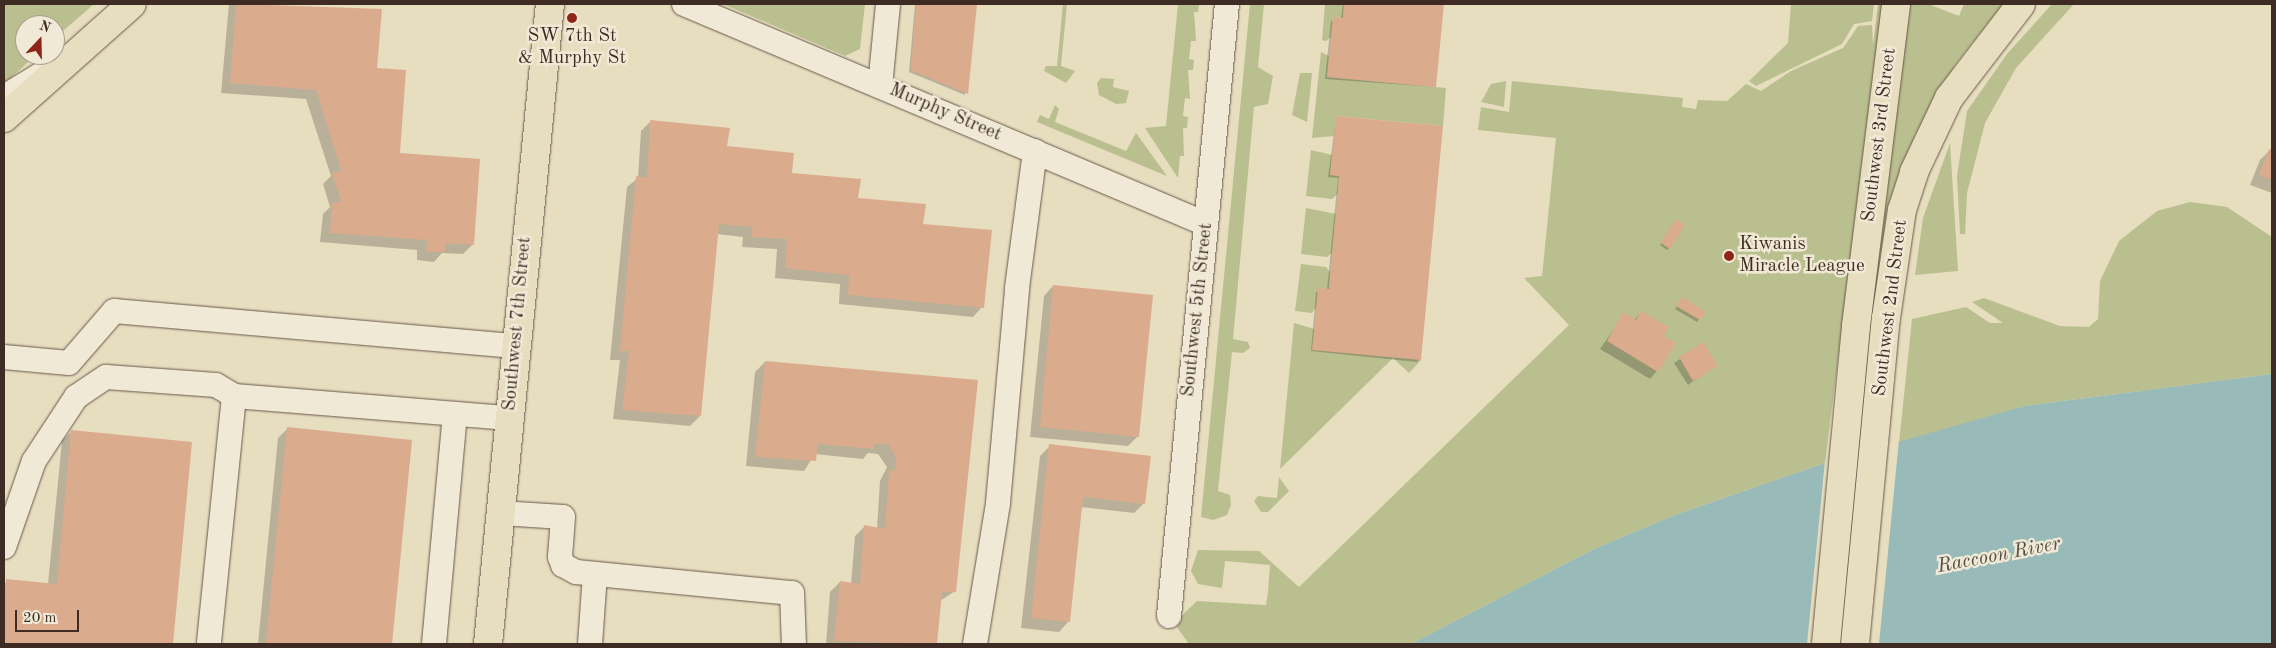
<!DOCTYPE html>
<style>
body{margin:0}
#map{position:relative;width:2276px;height:648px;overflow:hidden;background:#e7ddbf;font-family:"Old Standard TT",serif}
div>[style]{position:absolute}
.green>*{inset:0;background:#babf8f}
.water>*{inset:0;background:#98bab9}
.pier>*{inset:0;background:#e7ddbf}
.shadow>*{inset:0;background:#0003}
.building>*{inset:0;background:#dbab8e}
.roads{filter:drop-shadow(0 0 1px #68584a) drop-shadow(0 0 1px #68584a)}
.minor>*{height:24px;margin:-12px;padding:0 12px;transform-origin:12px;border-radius:12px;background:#efe9d5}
.major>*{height:28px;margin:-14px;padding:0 14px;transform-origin:14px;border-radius:14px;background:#e7ddbf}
.dots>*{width:14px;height:14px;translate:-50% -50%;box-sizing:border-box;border:2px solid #efe9d5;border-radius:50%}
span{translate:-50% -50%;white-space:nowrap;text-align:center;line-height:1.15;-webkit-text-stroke:5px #efe9d5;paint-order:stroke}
.poi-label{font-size:19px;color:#3e2b23}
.left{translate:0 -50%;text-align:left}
.street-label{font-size:19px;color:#3e2b23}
.water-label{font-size:20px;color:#544f48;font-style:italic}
.frame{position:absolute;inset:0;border:5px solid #3e2b23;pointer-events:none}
.north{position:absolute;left:15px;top:15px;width:50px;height:50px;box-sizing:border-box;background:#efe9d5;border:1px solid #a89d8e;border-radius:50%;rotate:21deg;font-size:14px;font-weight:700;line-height:20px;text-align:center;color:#3e2b23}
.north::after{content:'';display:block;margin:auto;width:18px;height:22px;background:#8f2418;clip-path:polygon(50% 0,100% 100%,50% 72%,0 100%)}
.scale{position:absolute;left:15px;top:610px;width:64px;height:22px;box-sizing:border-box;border:2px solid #3e2b23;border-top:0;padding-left:6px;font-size:15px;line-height:18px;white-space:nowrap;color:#3e2b23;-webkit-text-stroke:4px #efe9d5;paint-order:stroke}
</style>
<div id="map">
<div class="green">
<i style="clip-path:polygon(4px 4px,94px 4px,55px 38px,55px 25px,25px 25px,25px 55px,36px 55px,4px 84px)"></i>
<i style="clip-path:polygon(723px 4px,865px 4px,860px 49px,845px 56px)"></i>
<i style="clip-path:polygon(1063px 4px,1067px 4px,1061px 66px,1075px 71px,1066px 83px,1044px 71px,1046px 66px,1057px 66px)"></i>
<i style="clip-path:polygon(1178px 4px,1199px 4px,1198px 12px,1194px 12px,1196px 41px,1191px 41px,1189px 59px,1194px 60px,1193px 70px,1188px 70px,1190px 99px,1185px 98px,1183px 116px,1188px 117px,1187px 128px,1183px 128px,1184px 156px,1180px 156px,1178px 178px,1145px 128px,1166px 126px)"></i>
<i style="clip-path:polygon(1250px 4px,1264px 4px,1258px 67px,1273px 76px,1268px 104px,1254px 107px,1233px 339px,1248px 342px,1250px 348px,1243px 353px,1232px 352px,1218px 491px,1230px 495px,1231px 505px,1227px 515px,1213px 520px,1201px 517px)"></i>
<i style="clip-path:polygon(1325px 4px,1344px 4px,1343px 18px,1333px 17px,1331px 37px,1326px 41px,1322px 40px)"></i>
<i style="clip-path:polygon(1791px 4px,1874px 4px,1872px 21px,1854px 24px,1842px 44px,1756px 86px,1749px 81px,1788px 43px)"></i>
<i style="clip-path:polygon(1878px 4px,1882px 4px,1880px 26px,1825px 463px,1675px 515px,1594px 549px,1411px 644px,1189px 644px,1174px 623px,1197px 601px,1266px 605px,1268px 592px,1270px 565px,1225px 561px,1222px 588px,1198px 584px,1191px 571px,1198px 550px,1259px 551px,1299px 587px,1569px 325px,1524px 278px,1542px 276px,1556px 138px,1478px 130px,1481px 107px,1509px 112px,1512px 81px,1683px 98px,1682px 107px,1696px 109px,1698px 100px,1727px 101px,1746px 84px,1761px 91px,1791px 71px,1843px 48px,1858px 26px,1872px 25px,1873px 45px)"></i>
<i style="clip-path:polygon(1907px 4px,1928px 4px,1959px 16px,1964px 4px,2003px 4px,1955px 65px,1915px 135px,1889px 207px,1879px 260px)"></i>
<i style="clip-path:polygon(2052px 4px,2074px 4px,2016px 68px,1985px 123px,1967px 193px,1965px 234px,1960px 234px,1957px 176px,1967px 111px,2007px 54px)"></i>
<i style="clip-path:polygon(1321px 52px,1329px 56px,1327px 77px,1446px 88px,1443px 126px,1336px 116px,1334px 136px,1312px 138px)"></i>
<i style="clip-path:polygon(1300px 73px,1312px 73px,1307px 122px,1292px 115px)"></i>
<i style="clip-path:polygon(1101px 78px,1114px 79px,1113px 87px,1129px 91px,1126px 103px,1116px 104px,1099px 95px,1097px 83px)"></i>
<i style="clip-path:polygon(1506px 81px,1504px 107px,1481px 102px,1491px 84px)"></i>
<i style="clip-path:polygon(1055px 105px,1059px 109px,1055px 122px,1126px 151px,1136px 133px,1167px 176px,1037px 122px,1040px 115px,1049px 119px)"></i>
<i style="clip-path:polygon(1950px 143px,1958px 271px,1915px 275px,1923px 218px)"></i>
<i style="clip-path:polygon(1311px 150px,1332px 155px,1330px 175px,1339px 176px,1338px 194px,1332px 199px,1306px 196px)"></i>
<i style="clip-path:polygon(2190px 202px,2227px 207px,2272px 237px,2272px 374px,2024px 406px,1899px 443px,1912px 319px,1966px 307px,1990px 323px,2003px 323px,1972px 302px,1984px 298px,2060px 326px,2089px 327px,2098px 319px,2100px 281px,2119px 241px,2157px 211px)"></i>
<i style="clip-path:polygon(1306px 208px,1336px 214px,1332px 253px,1327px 257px,1301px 254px)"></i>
<i style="clip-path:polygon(1301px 264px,1326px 267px,1330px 272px,1329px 289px,1312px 313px,1295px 311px)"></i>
<i style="clip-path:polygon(1294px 323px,1421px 360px,1409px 373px,1393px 358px,1280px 469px)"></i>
<i style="clip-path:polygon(1279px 477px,1289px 491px,1268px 512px,1261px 512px,1254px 501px,1258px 496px,1277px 498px)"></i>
</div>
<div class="water">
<i style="clip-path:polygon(2272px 374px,2272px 644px,1411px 644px,1594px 549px,1675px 515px,1825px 463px,2024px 406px)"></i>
</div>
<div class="pier">
<i style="clip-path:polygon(1899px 440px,1879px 644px,1807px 644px,1825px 461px)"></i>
</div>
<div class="shadow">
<i style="clip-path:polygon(229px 4px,380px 10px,376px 69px,398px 154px,473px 244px,463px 254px,442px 253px,434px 262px,417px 260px,417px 250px,320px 242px,323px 214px,330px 207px,323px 184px,331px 176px,306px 99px,221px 93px)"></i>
<i style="clip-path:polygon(915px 4px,976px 4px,965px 95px,909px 72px)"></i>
<i style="clip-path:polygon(1343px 4px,1443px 4px,1435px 87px,1325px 79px,1331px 21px,1341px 19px)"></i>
<i style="clip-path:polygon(1336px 118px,1420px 359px,1417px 362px,1311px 351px,1316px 292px,1327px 290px,1338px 178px,1328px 177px)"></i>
<i style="clip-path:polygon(651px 121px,922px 225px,982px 307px,973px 317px,839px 304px,840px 284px,775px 278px,777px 249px,742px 247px,743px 237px,717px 234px,700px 416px,690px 426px,613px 419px,620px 360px,610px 360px,627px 187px,638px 178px,641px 131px)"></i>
<i style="clip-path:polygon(2270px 150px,2272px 151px,2272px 193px,2250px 185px,2260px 160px)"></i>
<i style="clip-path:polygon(1673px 223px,1669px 248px,1667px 250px,1660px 245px)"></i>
<i style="clip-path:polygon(1053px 286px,1138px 436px,1128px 446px,1030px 437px,1044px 296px)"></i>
<i style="clip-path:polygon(1680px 301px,1704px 312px,1697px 322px,1675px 309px)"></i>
<i style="clip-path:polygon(1642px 312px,1661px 336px,1657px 371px,1650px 379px,1600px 349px,1624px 314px,1634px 320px)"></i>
<i style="clip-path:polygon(1703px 344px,1716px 365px,1688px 385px,1674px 363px)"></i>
<i style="clip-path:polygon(765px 362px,976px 381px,955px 591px,940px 601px,936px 644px,826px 644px,830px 592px,840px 582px,851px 584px,855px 536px,865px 526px,877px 528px,880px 481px,887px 467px,878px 454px,868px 453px,863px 459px,815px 454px,804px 471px,746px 466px,755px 372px)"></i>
<i style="clip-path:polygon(288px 428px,411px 441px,391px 644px,258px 644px,278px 438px)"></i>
<i style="clip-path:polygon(72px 431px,191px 443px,172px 644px,4px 644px,4px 583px,48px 584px,62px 441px)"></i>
<i style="clip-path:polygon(1050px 446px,1144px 503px,1134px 513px,1081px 507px,1068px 622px,1059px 632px,1021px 628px,1040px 456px)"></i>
</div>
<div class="building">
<i style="clip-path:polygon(236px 4px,382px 9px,377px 68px,406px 70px,400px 153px,480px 159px,474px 245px,445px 243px,445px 252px,426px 251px,427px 240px,330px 233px,332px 203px,341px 201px,332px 173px,341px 170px,316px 90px,230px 83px)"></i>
<i style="clip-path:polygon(916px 4px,977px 4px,968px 94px,911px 70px)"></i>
<i style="clip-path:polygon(1344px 4px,1444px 4px,1436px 87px,1327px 77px,1333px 17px,1343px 18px)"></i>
<i style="clip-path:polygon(1336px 116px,1443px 126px,1421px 360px,1312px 350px,1318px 288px,1329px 289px,1339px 176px,1330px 175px)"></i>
<i style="clip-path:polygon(650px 120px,730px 128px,727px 146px,794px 153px,792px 173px,861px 179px,858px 198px,926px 204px,923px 224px,992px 230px,984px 308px,848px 295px,849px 275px,785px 268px,787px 239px,751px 237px,753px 227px,719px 224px,701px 416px,622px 410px,629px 351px,620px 351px,636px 176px,647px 178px)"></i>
<i style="clip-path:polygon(2269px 149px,2272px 150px,2272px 180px,2259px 175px)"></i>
<i style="clip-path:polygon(1675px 219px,1685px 225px,1670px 249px,1661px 243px)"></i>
<i style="clip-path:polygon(1053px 285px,1153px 295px,1139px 437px,1040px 427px)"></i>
<i style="clip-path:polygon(1682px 297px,1706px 312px,1700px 320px,1676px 306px)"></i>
<i style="clip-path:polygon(1641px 311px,1669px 327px,1663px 336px,1676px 343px,1658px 372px,1607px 341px,1623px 312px,1636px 320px)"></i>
<i style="clip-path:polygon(1703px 342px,1718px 366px,1693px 381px,1679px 357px)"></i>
<i style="clip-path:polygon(765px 361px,978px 380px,956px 592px,942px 592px,937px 644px,834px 641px,840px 581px,860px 584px,864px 525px,885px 529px,889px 470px,895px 470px,896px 457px,888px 444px,874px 444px,874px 449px,818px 444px,816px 461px,755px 457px)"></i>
<i style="clip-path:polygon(287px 427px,412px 440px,392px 644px,266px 644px)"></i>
<i style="clip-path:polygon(71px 430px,192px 442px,173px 644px,4px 644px,6px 579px,57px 584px)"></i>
<i style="clip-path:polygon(1049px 444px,1151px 456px,1145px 504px,1083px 497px,1070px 622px,1031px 618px)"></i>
</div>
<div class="roads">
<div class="minor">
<i style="left:684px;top:4px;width:566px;rotate:22.85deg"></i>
<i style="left:880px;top:86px;width:82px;rotate:-84.4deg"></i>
<i style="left:4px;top:97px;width:46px;rotate:-31.6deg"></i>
<i style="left:4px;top:357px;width:65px;rotate:5.3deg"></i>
<i style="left:69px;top:363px;width:69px;rotate:-49.1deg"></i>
<i style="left:114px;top:311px;width:404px;rotate:5deg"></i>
<i style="left:234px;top:396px;width:276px;rotate:4.6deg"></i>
<i style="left:500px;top:513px;width:63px;rotate:3.6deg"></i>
<i style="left:563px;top:517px;width:40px;rotate:94.3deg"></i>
<i style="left:560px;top:557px;width:9px;rotate:69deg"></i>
<i style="left:563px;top:565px;width:15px;rotate:28deg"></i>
<i style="left:576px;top:572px;width:217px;rotate:5.6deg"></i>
<i style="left:792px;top:593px;width:51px;rotate:87.8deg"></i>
<i style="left:4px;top:547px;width:91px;rotate:-70.8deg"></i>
<i style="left:34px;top:461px;width:77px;rotate:-56.7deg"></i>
<i style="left:76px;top:397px;width:36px;rotate:-34deg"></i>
<i style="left:106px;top:377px;width:110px;rotate:4.2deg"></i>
<i style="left:216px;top:385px;width:21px;rotate:31deg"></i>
<i style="left:234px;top:396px;width:249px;rotate:95.8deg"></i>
<i style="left:1169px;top:616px;width:615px;rotate:-84.59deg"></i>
<i style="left:434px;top:644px;width:231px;rotate:-84.8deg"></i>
<i style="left:590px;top:644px;width:69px;rotate:-85.9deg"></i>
<i style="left:975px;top:644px;width:143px;rotate:-80.7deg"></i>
<i style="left:998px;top:503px;width:216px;rotate:-84.9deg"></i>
<i style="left:1017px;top:288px;width:138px;rotate:-82.5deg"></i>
</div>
<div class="major">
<i style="left:4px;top:118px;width:171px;rotate:-41.7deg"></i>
<i style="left:488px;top:644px;width:643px;rotate:-84.47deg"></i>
<i style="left:1826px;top:644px;width:319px;rotate:-84.6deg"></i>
<i style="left:1856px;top:326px;width:324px;rotate:-82.9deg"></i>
<i style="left:1855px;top:644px;width:327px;rotate:-84.6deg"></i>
<i style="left:1886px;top:318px;width:109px;rotate:-81.6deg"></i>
<i style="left:1902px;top:210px;width:40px;rotate:-72deg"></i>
<i style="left:1914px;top:172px;width:82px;rotate:-64.7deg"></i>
<i style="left:1949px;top:98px;width:118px;rotate:-52.5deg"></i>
</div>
</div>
<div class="dots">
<i style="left:572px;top:18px;background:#8f2418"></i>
<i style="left:1729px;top:256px;background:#8f2418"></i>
</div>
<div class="poi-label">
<span style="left:572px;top:48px">SW 7th St<br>&amp; Murphy St</span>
<span class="left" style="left:1739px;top:256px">Kiwanis<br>Miracle League</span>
</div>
<div class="street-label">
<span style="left:945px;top:113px;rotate:23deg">Murphy Street</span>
<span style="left:1880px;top:135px;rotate:-83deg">Southwest 3rd Street</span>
<span style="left:1891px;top:308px;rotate:-83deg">Southwest 2nd Street</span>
<span style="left:1198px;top:310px;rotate:-84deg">Southwest 5th Street</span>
<span style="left:518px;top:324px;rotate:-85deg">Southwest 7th Street</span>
</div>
<div class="water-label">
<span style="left:1999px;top:556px;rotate:-11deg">Raccoon River</span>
</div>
<div class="frame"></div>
<div class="north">N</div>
<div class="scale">20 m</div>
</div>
